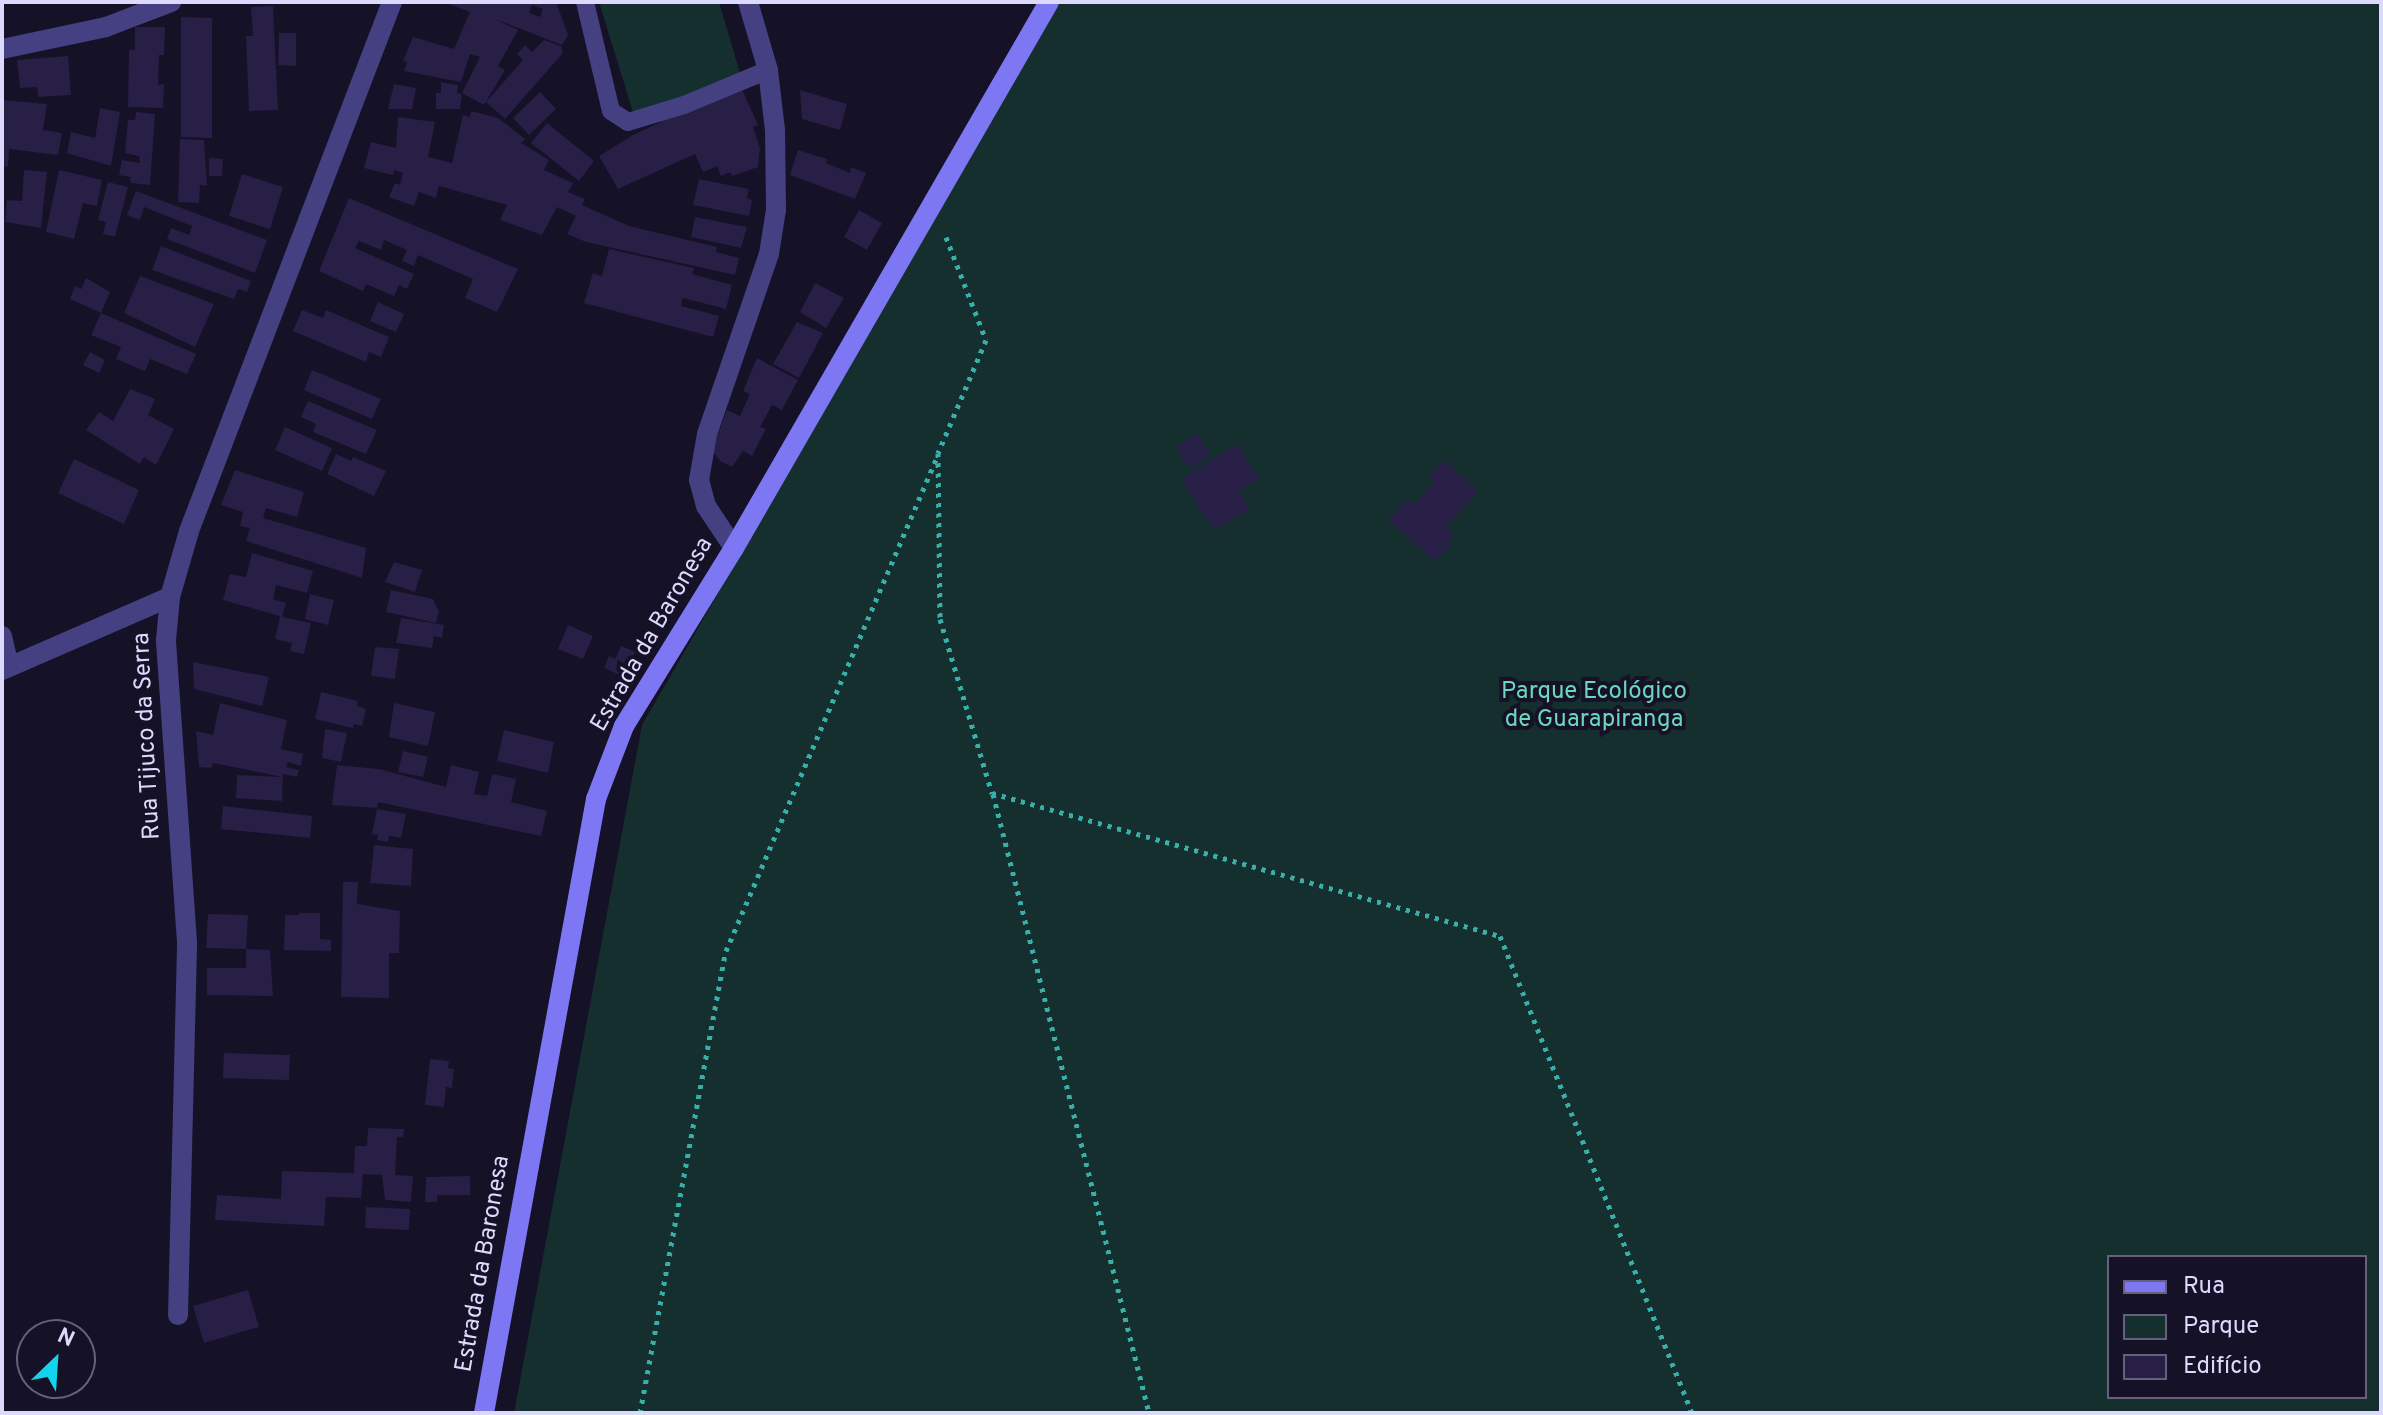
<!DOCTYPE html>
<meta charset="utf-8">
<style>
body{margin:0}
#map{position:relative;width:2383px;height:1415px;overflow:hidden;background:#151126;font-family:Overpass,sans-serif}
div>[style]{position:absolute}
.green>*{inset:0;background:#152f2f}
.building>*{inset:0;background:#271f45}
.path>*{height:5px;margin-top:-2.5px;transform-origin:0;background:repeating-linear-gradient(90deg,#39afab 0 4px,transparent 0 10px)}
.service>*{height:18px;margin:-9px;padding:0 9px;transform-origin:9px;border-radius:9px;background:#444081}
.minor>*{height:20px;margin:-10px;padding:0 10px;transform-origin:10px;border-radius:10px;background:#444081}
.secondary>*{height:20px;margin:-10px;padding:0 10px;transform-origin:10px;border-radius:10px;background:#7d77f4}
span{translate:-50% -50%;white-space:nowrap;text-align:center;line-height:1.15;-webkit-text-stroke:8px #151126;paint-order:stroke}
.street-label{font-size:24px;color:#ddd9fc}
.park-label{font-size:24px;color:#6ad7be}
.frame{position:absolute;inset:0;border:4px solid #ddd9fc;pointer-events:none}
.legend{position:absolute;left:2107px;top:1255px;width:260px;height:144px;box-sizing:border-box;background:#151126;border:2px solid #65617c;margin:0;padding:10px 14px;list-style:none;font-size:24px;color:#ddd9fc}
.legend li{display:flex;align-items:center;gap:16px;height:40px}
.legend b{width:40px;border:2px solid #65617c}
.north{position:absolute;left:16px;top:1319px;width:80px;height:80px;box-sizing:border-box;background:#151126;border:2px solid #65617c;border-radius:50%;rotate:25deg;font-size:22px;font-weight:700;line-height:32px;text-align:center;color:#ddd9fc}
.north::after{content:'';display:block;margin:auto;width:28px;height:36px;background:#14d3ed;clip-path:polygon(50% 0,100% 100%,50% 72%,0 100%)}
</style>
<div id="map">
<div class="green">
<i style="clip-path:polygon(599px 2px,719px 2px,742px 80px,633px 112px)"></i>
<i style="clip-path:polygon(evenodd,1060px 2px,2381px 2px,2381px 1413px,514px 1413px,642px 725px,1060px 2px,2109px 1257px,2365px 1257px,2365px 1397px,2109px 1397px,2109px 1257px)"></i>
</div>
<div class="building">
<i style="clip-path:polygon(evenodd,443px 2px,556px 2px,568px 35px,562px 45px,495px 19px,518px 30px,498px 66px,505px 70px,484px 105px,462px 93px,480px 57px,470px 54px,461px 82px,404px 71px,407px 62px,403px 61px,413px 37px,454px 49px,470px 12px,443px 2px,532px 5px,543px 9px,540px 17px,529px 13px,532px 5px)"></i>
<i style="clip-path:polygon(273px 6px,278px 110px,249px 111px,246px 36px,253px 36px,251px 7px)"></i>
<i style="clip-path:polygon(181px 17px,212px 18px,212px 138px,181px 137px)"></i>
<i style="clip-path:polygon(135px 27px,165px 27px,164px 55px,159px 55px,158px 85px,164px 84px,163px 108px,128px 107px,129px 50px,135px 50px)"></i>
<i style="clip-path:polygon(279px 33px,296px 33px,296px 66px,278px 65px)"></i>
<i style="clip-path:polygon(544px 40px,561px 46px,563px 53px,505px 119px,486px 102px,523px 60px,517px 54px,525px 45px,532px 52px)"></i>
<i style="clip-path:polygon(68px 56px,71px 95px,38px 97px,37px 87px,20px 88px,17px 60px)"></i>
<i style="clip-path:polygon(441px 82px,458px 85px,457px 92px,462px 95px,460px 109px,436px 109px,436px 93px,441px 93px)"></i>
<i style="clip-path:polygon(394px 84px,416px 88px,412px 109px,388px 109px)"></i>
<i style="clip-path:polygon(740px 85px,758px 125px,753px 127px,760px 148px,758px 167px,732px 176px,730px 172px,721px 176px,717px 166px,703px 172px,695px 154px,618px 189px,599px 156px,633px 135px)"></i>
<i style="clip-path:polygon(800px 90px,847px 104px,840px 130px,802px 119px)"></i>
<i style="clip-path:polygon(540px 92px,556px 109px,529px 135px,513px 118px)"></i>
<i style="clip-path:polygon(2px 100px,47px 104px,43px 130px,62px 133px,58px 155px,9px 149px,8px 167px,2px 166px)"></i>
<i style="clip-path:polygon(100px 108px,120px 112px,111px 166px,67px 153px,71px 132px,95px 138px)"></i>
<i style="clip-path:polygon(471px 111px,498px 118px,525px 139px,521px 143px,549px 160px,544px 170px,573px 183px,568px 192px,585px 199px,582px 205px,629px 226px,717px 247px,716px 252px,739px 258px,735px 275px,586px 242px,567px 234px,576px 216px,557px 207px,542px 235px,500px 220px,507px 205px,439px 186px,436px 198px,419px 192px,414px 206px,389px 197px,395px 183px,400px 185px,403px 173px,394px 170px,393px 175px,364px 168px,371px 142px,396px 148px,398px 117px,435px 122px,428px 157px,452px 163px,463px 115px,470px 117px)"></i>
<i style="clip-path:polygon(136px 112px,155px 114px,150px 185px,131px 183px,130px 177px,119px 175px,122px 160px,140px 163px,139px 156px,125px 153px,128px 120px,135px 120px)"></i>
<i style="clip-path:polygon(547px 123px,594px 161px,579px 181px,531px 143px)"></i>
<i style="clip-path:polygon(180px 139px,204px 140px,207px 186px,200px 185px,199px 203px,178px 202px)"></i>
<i style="clip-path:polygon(798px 150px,827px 159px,826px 163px,850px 173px,851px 167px,866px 173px,855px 199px,790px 175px)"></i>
<i style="clip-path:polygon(209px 158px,223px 159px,222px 176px,209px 176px)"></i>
<i style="clip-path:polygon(24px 170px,47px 172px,41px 228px,5px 222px,7px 200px,22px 201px)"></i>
<i style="clip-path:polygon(59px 170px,102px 180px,97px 206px,83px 203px,74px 239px,46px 232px)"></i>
<i style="clip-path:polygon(242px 174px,283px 187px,270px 229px,229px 216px)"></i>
<i style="clip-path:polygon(699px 179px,749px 189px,747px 198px,752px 200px,749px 216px,693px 205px)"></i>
<i style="clip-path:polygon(108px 182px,128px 187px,115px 237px,103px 234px,106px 222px,98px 220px)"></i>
<i style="clip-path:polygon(136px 191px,267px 240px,255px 273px,167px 239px,171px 228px,189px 235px,192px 226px,144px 207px,140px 220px,127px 215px)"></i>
<i style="clip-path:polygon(349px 198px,518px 269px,497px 312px,465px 298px,473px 279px,418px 255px,414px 266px,402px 261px,407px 250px,384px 240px,381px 250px,359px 241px,355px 248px,414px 274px,407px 289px,399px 285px,394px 296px,366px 284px,363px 291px,319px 271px)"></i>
<i style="clip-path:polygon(859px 210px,882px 223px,867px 250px,844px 237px)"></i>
<i style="clip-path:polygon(695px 217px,747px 227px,741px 248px,691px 237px)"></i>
<i style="clip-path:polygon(161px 246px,251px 281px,247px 292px,238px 289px,234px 299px,152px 270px)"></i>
<i style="clip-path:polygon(609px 249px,694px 268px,692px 274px,732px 285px,726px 309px,683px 298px,681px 306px,719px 316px,713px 337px,584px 303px,593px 273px,602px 276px)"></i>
<i style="clip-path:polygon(140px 276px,214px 304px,195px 347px,124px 313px)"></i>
<i style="clip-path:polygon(86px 278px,110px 292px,101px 313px,70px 299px,75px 286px,81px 289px)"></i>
<i style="clip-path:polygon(815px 283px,844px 298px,826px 328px,800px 312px)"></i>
<i style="clip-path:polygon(378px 302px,404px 314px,396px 332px,370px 321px)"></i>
<i style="clip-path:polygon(302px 310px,323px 318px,326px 310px,389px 337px,381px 357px,369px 352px,366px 362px,293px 331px)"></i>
<i style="clip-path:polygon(101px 313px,196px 354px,187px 374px,150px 359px,145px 371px,116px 359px,121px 347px,91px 335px)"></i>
<i style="clip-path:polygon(797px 322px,823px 333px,799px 378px,773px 364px)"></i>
<i style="clip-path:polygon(90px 352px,105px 360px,99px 373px,83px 365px)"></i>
<i style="clip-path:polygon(757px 358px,798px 380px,782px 410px,772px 405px,760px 427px,766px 429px,752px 456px,743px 451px,732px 467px,720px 461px,714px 453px,715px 442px,727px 410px,740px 416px,750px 394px,743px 391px)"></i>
<i style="clip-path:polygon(312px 370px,381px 399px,372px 419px,304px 390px)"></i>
<i style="clip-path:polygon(130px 389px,155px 399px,148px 415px,174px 429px,156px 465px,144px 457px,140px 464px,86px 430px,99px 412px,113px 421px)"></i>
<i style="clip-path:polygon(308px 401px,377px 430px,366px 454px,313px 432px,316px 424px,301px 417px)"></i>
<i style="clip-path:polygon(285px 427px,332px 448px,322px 471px,275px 450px)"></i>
<i style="clip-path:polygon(1197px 433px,1211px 455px,1190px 468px,1176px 447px)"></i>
<i style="clip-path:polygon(1237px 444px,1259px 479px,1239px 491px,1250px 509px,1214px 531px,1181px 479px)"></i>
<i style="clip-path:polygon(336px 454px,351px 461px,353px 457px,386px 471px,374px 496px,327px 474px)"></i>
<i style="clip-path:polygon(74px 459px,139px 490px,124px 524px,58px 493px)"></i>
<i style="clip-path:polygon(1444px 460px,1478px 491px,1446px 527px,1454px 534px,1448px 541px,1452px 544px,1435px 562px,1388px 519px,1408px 498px,1414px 504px,1435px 481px,1429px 476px)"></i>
<i style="clip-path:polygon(235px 470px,304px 492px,297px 517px,266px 508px,263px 518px,366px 548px,362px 578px,246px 541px,250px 528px,240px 526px,243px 512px,221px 505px)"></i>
<i style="clip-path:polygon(252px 553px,313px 571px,307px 593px,276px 585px,273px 599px,286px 603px,282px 617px,311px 623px,304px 654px,290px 651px,292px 643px,275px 639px,280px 616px,223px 600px,230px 574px,246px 577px)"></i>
<i style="clip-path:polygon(394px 562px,422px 570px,415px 592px,385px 582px)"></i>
<i style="clip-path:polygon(391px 590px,433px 599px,439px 612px,436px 623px,386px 612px)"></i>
<i style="clip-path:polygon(310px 594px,334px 600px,328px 625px,305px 619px)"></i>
<i style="clip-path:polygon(401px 618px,444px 625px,442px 638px,434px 636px,432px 648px,396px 643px)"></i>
<i style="clip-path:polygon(568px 625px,593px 636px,583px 659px,558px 649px)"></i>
<i style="clip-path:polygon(621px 646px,635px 652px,624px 677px,604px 668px,609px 656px,615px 659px)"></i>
<i style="clip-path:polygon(375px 647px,399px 649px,395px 679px,371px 676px)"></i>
<i style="clip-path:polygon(193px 662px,269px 677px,262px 706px,194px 689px)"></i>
<i style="clip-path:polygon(321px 692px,358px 701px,357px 706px,366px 709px,362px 726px,354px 724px,353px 728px,315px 719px)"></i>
<i style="clip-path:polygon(220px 703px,287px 720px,281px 749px,303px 754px,301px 766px,288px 762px,286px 767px,299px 770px,297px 777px,283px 774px,282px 801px,236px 798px,237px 775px,283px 777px,213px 763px,211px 768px,199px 767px,196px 731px,213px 735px)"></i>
<i style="clip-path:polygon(394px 703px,435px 712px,428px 746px,389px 737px)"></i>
<i style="clip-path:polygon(325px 729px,347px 733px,341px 762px,322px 758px)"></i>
<i style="clip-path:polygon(504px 730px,554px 742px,548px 773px,497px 761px)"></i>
<i style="clip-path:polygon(403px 751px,428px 757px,423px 777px,398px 772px)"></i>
<i style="clip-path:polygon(337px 765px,379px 769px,446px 787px,451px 765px,479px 772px,474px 794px,487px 796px,492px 774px,516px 779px,511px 802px,547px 811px,541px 836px,378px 802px,377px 808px,332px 805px)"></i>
<i style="clip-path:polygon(223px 806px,312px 816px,310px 838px,221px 829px)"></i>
<i style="clip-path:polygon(377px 809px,406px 814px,401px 838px,389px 836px,388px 842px,377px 840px,378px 835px,372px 834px)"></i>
<i style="clip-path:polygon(374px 845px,413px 849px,411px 886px,370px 883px)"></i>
<i style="clip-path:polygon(343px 882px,358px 882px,357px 904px,400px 911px,399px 953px,389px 953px,389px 998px,341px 997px)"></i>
<i style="clip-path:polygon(299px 913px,320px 913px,320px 939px,331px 940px,331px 951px,284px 950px,285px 915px,299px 915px)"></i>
<i style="clip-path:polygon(208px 914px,248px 915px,246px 949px,206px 948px)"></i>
<i style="clip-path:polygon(246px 949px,270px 950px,273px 996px,207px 995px,207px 968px,246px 968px)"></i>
<i style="clip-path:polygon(224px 1053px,290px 1055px,289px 1080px,223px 1078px)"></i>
<i style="clip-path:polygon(430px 1059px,449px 1061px,448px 1068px,454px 1069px,452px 1088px,446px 1087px,444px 1107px,425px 1105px)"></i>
<i style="clip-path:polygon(368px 1128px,404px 1129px,403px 1137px,397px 1137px,395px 1175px,413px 1176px,411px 1202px,385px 1200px,382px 1175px,363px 1174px,361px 1198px,326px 1197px,324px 1226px,215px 1220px,217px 1195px,281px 1199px,282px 1171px,354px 1173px,355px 1146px,367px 1146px)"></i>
<i style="clip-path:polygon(470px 1176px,470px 1195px,437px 1195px,437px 1202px,425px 1202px,426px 1177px)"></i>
<i style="clip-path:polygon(366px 1207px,410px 1209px,409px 1230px,365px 1228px)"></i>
<i style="clip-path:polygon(248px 1290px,259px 1327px,204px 1343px,193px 1306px)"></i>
</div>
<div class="path">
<i style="left:946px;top:237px;width:110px;rotate:68.8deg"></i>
<i style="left:986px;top:340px;width:123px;rotate:113deg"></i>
<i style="left:938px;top:453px;width:166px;rotate:89.3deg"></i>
<i style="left:940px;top:619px;width:182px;rotate:73.4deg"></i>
<i style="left:992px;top:793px;width:528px;rotate:15.72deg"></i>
<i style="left:1500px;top:936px;width:514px;rotate:68.07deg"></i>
<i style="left:993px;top:794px;width:638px;rotate:75.85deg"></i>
<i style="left:640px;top:1413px;width:470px;rotate:-79.5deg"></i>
<i style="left:726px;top:951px;width:537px;rotate:-66.87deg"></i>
</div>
<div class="service">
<i style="left:585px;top:2px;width:112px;rotate:76.6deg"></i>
<i style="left:611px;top:111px;width:20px;rotate:33deg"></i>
<i style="left:628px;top:122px;width:59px;rotate:-16.9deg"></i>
<i style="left:684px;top:105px;width:91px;rotate:-22.6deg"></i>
</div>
<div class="minor">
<i style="left:2px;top:49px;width:106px;rotate:-11.9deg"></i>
<i style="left:106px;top:27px;width:70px;rotate:-21deg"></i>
<i style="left:734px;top:548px;width:50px;rotate:-123.7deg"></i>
<i style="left:706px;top:506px;width:27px;rotate:-105deg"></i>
<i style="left:699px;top:480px;width:47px;rotate:-80.1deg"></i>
<i style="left:707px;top:434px;width:190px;rotate:-71deg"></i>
<i style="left:769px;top:254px;width:45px;rotate:-81deg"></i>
<i style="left:776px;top:210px;width:80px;rotate:-90.7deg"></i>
<i style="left:775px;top:130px;width:60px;rotate:-96.7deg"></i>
<i style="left:768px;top:70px;width:71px;rotate:-106.4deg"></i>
<i style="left:2px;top:636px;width:31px;rotate:77deg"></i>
<i style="left:2px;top:670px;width:183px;rotate:-23.5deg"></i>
<i style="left:178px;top:1315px;width:373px;rotate:-88.6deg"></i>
<i style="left:187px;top:942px;width:303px;rotate:-94deg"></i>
<i style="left:166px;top:640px;width:43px;rotate:-84.7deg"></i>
<i style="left:170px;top:597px;width:69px;rotate:-73.9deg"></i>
<i style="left:189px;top:531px;width:567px;rotate:-69.01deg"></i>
</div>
<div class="secondary">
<i style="left:484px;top:1413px;width:624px;rotate:-79.66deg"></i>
<i style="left:596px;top:799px;width:78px;rotate:-69deg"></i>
<i style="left:624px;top:726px;width:209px;rotate:-58.3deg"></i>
<i style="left:734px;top:548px;width:630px;rotate:-60.02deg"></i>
</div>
<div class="street-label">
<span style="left:653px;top:635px;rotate:-60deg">Estrada da Baronesa</span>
<span style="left:148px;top:736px;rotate:-93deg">Rua Tijuco da Serra</span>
<span style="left:484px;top:1264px;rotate:-80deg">Estrada da Baronesa</span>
</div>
<div class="park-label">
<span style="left:1594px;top:707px">Parque Ecológico<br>de Guarapiranga</span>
</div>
<div class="frame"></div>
<ul class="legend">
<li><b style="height:10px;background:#7d77f4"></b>Rua</li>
<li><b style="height:22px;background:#152f2f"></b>Parque</li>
<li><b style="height:22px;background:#271f45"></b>Edifício</li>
</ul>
<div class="north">N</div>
</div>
